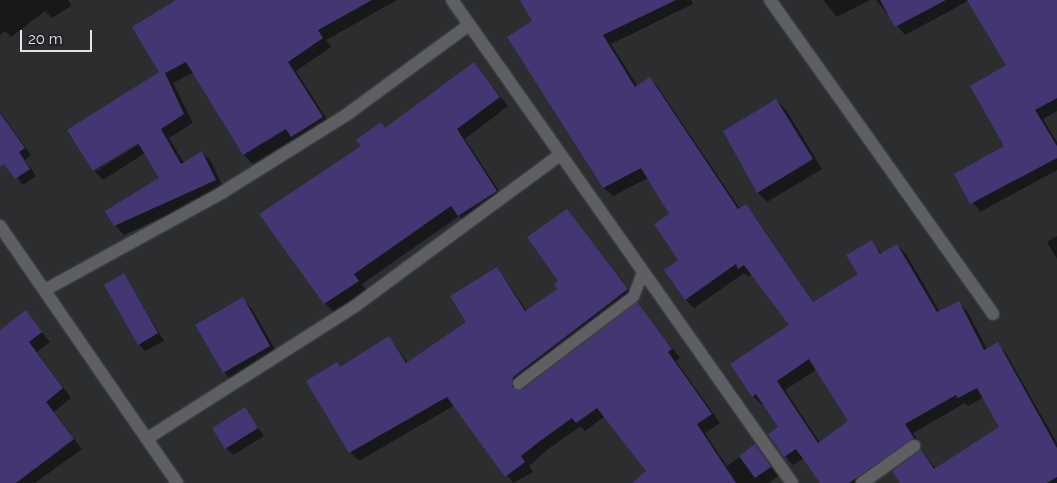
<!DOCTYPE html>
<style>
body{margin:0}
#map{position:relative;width:1057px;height:483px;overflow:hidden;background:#2b2d2f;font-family:Raleway,sans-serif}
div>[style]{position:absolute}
.shadow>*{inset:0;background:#0007}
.building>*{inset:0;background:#443673}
.roads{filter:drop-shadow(0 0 1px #494b4d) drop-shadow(0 0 1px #494b4d)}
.service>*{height:11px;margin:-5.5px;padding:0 5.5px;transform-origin:5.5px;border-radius:5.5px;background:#5d5f62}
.minor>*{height:12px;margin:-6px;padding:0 6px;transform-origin:6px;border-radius:6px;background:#5d5f62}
span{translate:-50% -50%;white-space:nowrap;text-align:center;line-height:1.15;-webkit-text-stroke:4.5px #212326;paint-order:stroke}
.scale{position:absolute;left:20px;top:30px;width:72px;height:22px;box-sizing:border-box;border:2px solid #e2e3e5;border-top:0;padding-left:6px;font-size:15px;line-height:18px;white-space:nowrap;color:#e2e3e5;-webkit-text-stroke:4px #212326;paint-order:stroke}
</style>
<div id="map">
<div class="shadow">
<i style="clip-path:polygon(0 0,68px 0,71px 6px,52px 18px,45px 11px,11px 37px,5px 31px,0 35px)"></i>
<i style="clip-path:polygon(178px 0,397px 0,326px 40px,331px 47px,296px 71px,331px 126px,301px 146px,294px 139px,253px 164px,244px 155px,194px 72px,173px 83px,193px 123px,169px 138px,184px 163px,202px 152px,211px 161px,224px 189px,124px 235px,115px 225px,161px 179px,145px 153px,103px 180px,95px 172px,144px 141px,142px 139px,95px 171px,69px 131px,161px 72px)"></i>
<i style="clip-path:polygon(evenodd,521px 0,691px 0,693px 4px,611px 44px,638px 87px,650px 78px,658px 87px,740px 209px,745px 206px,754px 215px,814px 303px,859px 275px,872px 242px,882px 254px,897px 245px,906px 254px,940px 312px,958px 303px,967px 311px,987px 349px,998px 344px,1006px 353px,1057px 443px,1057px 483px,901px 483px,921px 451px,936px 469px,1001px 428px,984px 397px,968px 406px,965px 403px,913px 433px,922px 447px,870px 483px,821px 483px,804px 458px,793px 465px,785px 456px,779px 427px,764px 403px,762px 405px,753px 396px,732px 364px,790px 326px,752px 274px,748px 277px,744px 273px,694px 308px,685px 299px,671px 214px,648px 178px,613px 196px,604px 188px,509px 37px,534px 22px,521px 0,817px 369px,850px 422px,820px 443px,785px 390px,817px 369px)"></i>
<i style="clip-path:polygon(823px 0,870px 0,837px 17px)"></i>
<i style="clip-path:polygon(876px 0,1057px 0,1057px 111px,1043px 119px,1057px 142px,1057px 170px,980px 212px,955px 175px,1005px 147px,1008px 66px,968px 1px,905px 35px)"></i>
<i style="clip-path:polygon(474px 63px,508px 106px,465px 139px,505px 200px,468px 224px,459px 216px,362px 284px,367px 291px,334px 312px,325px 303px,362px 147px)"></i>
<i style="clip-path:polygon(776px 100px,786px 110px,822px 169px,767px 202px,758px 193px)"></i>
<i style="clip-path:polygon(0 112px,31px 155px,25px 160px,36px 176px,23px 185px,0 156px)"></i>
<i style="clip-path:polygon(567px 211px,636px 298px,522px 386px,521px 392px,637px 304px,680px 358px,676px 361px,720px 423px,705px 433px,727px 466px,755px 446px,778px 476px,769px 483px,634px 483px,647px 472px,605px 416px,585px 431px,581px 426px,548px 449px,529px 466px,533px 472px,513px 483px,455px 405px,359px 461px,351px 453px,452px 392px,351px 453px,307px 382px,337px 364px,341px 368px,389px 337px,408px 363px,468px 322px,497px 268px,527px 311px,559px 289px)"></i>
<i style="clip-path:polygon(1057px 236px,1057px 259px,1047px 242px)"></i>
<i style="clip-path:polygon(124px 275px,164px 341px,145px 351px,139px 344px)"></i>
<i style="clip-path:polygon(243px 299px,252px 309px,279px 356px,233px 382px,224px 372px)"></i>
<i style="clip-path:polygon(25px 312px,50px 342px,37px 352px,71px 398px,54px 412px,82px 449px,35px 483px,0 483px,0 331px)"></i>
<i style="clip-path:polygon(245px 409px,264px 436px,233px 455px,226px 448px)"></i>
</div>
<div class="building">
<i style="clip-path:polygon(176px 0,372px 0,318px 30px,323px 38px,288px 62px,323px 117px,291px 137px,286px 129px,243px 155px,186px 62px,165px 73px,184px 114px,161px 129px,181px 164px,202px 151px,216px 180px,114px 226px,105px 211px,159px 178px,138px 143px,93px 171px,67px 130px,159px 72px,132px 27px)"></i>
<i style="clip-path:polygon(evenodd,520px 0,676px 0,603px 35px,635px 87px,650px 77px,738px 209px,746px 204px,813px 302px,858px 274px,846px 255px,872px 240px,880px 254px,897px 244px,937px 312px,959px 301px,984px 350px,998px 342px,1057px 448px,1057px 477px,1047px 483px,900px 483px,892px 471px,921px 450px,934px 469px,999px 427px,977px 388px,958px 398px,956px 395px,905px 424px,914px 438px,849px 483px,820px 483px,796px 449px,784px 457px,768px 434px,778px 427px,756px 394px,752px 397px,730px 364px,789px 325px,744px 265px,738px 269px,736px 264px,685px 300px,664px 270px,678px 260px,654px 224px,669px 214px,641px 168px,603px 188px,507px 37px,532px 21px,520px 0,809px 359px,848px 421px,818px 443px,777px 381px,809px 359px)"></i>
<i style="clip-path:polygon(880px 0,946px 0,895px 27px)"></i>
<i style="clip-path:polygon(967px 0,1057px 0,1057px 98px,1035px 110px,1057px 146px,1057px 158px,970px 204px,954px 174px,1004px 146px,970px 86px,1006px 65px)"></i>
<i style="clip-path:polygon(474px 62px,500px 97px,457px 129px,497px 191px,458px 216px,451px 206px,354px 274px,359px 281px,324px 304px,259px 214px,361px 146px,356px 140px,381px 122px,385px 128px)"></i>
<i style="clip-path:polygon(776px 99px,813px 159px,757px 193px,723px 131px)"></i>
<i style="clip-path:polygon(0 113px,25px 148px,19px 152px,30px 169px,15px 179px,4px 164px,0 167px)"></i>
<i style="clip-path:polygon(567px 209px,628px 289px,513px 377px,512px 387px,523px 389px,637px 302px,672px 349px,668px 352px,712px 414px,697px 424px,736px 483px,632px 483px,646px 471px,597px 408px,576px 423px,572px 418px,540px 441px,521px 456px,525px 462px,505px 477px,447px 397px,349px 453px,306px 381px,337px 362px,340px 367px,389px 336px,406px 363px,466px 322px,450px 296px,497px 267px,525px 311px,557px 289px,554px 284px,558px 281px,527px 237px)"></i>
<i style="clip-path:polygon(124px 273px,158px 333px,138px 345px,104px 285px)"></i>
<i style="clip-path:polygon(243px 297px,270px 346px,223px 373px,195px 325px)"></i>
<i style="clip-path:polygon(26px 310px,42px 332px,29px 342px,63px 388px,46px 402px,74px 439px,16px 483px,0 483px,0 330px)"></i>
<i style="clip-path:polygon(245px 407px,258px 428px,225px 449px,212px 428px)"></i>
<i style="clip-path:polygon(755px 444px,771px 467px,755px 478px,739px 456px)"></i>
</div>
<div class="roads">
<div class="service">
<i style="left:518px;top:383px;width:144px;rotate:-37.1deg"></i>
<i style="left:633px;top:296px;width:25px;rotate:-69deg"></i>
</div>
<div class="minor">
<i style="left:452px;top:0;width:591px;rotate:54.86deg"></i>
<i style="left:770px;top:0;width:385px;rotate:54.6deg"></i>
<i style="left:0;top:226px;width:312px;rotate:55.4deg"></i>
<i style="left:45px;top:290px;width:203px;rotate:-28.8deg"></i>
<i style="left:223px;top:192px;width:145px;rotate:-32deg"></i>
<i style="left:346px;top:115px;width:152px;rotate:-36.2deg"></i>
<i style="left:148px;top:438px;width:246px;rotate:-32.5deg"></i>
<i style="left:355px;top:306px;width:255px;rotate:-36.4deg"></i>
<i style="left:862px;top:483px;width:64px;rotate:-35.4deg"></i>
</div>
</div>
<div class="scale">20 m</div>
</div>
